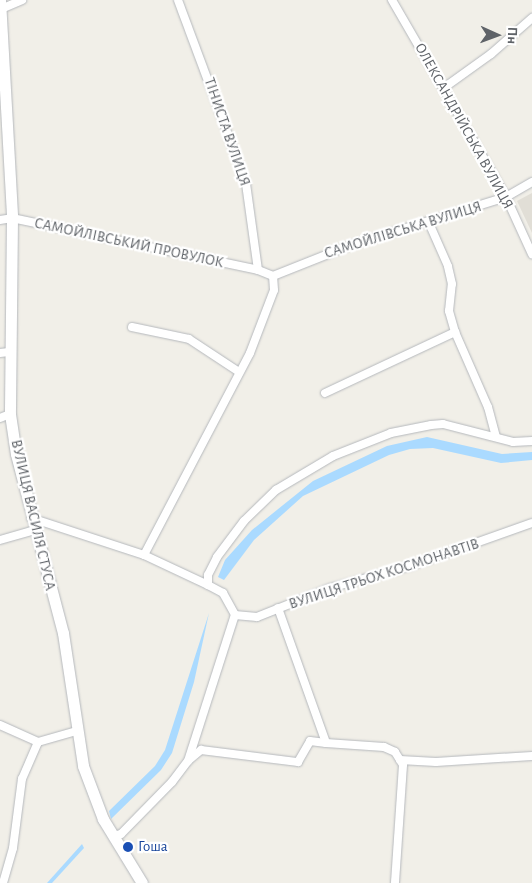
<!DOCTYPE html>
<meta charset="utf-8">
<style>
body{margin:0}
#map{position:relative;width:532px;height:883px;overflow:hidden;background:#f1efe8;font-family:"Alegreya Sans",sans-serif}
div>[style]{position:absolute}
.education>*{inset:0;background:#e1ded6}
.water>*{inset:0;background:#aadaff}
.roads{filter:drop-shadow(0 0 1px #b5b8bc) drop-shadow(0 0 1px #b5b8bc)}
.street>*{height:8px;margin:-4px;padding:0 4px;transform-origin:4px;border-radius:4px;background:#fff}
.secondary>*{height:11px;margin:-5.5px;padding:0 5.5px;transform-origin:5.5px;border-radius:5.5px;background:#fff}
.dots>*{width:14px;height:14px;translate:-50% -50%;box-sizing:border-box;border:2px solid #fff;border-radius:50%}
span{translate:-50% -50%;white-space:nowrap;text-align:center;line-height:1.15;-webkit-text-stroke:4.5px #fff;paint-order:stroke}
.street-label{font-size:15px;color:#5f6368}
.transit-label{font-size:15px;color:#164399}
.left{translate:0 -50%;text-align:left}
.north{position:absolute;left:472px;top:10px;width:50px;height:50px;-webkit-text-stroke:4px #fff;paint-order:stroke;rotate:92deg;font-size:14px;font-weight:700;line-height:20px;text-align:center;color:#5f6368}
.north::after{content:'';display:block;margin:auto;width:18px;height:22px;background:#5f6368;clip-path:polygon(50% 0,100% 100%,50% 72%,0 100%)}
</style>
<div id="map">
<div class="education">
<i style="clip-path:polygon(532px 193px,532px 233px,517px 201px)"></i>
</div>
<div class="water">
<i style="clip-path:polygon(427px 437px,502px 454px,532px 452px,532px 460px,501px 463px,433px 448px,410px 449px,389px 455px,303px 496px,254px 540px,224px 580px,218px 577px,225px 560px,252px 530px,313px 481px,387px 446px)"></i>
<i style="clip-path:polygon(209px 613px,194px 682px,172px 753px,161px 770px,111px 819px,109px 811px,155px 766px,165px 750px)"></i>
<i style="clip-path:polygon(82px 844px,84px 848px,52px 883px,47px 883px)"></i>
</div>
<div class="roads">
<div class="street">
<i style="left:392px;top:0;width:228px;rotate:59.9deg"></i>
<i style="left:506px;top:197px;width:63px;rotate:65.5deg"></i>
<i style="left:1px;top:9px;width:23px;rotate:-23deg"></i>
<i style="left:445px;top:87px;width:57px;rotate:-35.7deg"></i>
<i style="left:491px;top:54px;width:55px;rotate:-41.3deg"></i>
<i style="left:0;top:220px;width:12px;rotate:-9deg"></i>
<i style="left:12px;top:218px;width:251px;rotate:11.9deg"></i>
<i style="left:273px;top:276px;width:84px;rotate:-21.7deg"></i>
<i style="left:351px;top:245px;width:162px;rotate:-17.2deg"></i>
<i style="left:506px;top:197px;width:30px;rotate:-30deg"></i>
<i style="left:132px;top:327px;width:58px;rotate:11.9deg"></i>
<i style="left:189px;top:339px;width:60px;rotate:33.4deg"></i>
<i style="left:455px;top:332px;width:82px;rotate:66.3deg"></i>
<i style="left:488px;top:407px;width:31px;rotate:75deg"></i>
<i style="left:0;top:353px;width:9px;rotate:-6deg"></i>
<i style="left:325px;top:393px;width:144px;rotate:-25.1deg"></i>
<i style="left:455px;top:332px;width:22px;rotate:-106deg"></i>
<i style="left:449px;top:311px;width:27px;rotate:-84deg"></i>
<i style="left:452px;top:284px;width:18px;rotate:-103deg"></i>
<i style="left:448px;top:266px;width:47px;rotate:-113.8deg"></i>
<i style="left:0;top:418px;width:11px;rotate:-22deg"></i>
<i style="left:31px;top:518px;width:119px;rotate:18.1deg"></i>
<i style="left:144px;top:555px;width:71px;rotate:25.1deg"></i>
<i style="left:208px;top:585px;width:17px;rotate:28deg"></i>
<i style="left:223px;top:593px;width:25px;rotate:61deg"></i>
<i style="left:0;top:540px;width:35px;rotate:-16deg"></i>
<i style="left:144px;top:555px;width:228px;rotate:-62.3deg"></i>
<i style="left:250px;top:353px;width:67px;rotate:-69.1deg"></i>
<i style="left:274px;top:290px;width:14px;rotate:-94deg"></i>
<i style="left:273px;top:276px;width:16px;rotate:-158deg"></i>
<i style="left:258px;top:270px;width:88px;rotate:-97.9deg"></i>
<i style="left:246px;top:183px;width:195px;rotate:-110.4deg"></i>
<i style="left:208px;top:585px;width:10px;rotate:-90deg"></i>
<i style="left:208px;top:575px;width:20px;rotate:-63deg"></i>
<i style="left:217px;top:557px;width:45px;rotate:-53.1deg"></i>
<i style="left:244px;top:521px;width:45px;rotate:-44.1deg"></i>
<i style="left:276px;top:490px;width:66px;rotate:-30.8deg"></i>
<i style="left:333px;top:456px;width:62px;rotate:-21.6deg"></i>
<i style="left:391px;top:433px;width:41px;rotate:-11.3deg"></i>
<i style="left:431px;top:425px;width:12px;rotate:-5deg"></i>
<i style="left:443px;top:424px;width:72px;rotate:14.4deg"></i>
<i style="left:513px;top:442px;width:19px;rotate:-3deg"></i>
<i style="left:278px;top:608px;width:143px;rotate:70.4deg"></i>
<i style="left:326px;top:743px;width:58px;rotate:3.9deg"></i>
<i style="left:384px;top:747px;width:12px;rotate:24deg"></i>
<i style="left:395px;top:752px;width:15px;rotate:58deg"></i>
<i style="left:403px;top:765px;width:118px;rotate:93.9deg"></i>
<i style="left:235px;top:615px;width:22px;rotate:5deg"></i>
<i style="left:257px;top:617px;width:79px;rotate:-21.7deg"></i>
<i style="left:330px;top:588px;width:84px;rotate:-15.2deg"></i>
<i style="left:411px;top:566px;width:128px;rotate:-19.6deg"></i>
<i style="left:0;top:725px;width:42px;rotate:24.1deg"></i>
<i style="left:189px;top:760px;width:16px;rotate:-40deg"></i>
<i style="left:201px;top:750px;width:98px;rotate:7.1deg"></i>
<i style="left:298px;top:762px;width:24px;rotate:-60deg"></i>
<i style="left:310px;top:741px;width:16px;rotate:7deg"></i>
<i style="left:400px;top:760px;width:36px;rotate:3deg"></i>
<i style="left:436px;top:762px;width:96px;rotate:-3.6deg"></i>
<i style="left:113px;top:836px;width:8px;rotate:-14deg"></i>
<i style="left:121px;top:834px;width:73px;rotate:-45.6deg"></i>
<i style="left:172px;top:782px;width:26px;rotate:-53deg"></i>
<i style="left:188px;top:761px;width:153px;rotate:-72.2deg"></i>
<i style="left:3px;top:883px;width:36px;rotate:-74deg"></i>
<i style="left:13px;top:848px;width:70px;rotate:-82.6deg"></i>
<i style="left:22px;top:779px;width:40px;rotate:-66.6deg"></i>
<i style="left:38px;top:742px;width:40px;rotate:-16deg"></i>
</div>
<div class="secondary">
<i style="left:0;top:0;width:218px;rotate:86.8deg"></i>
<i style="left:12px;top:218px;width:196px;rotate:90.6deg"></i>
<i style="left:10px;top:414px;width:40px;rotate:81.5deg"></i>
<i style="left:16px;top:454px;width:185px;rotate:75.3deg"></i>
<i style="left:63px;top:633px;width:134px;rotate:81.4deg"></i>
<i style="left:83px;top:766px;width:57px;rotate:69.3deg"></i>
<i style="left:103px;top:819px;width:75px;rotate:58.6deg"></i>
</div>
</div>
<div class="dots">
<i style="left:128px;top:847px;background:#1a4fb4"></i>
</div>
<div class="street-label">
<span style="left:464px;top:126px;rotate:61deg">ОЛЕКСАНДРІЙСЬКА ВУЛИЦЯ</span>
<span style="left:227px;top:132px;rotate:71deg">ТІНИСТА ВУЛИЦЯ</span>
<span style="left:403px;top:230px;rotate:-17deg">САМОЙЛІВСЬКА ВУЛИЦЯ</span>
<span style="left:129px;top:243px;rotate:12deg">САМОЙЛІВСЬКИЙ ПРОВУЛОК</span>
<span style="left:33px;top:515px;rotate:77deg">ВУЛИЦЯ ВАСИЛЯ СТУСА</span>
<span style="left:384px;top:574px;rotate:-18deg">ВУЛИЦЯ ТРЬОХ КОСМОНАВТІВ</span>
</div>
<div class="transit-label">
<span class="left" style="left:138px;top:847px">Гоша</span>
</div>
<div class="north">Пн</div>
</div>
